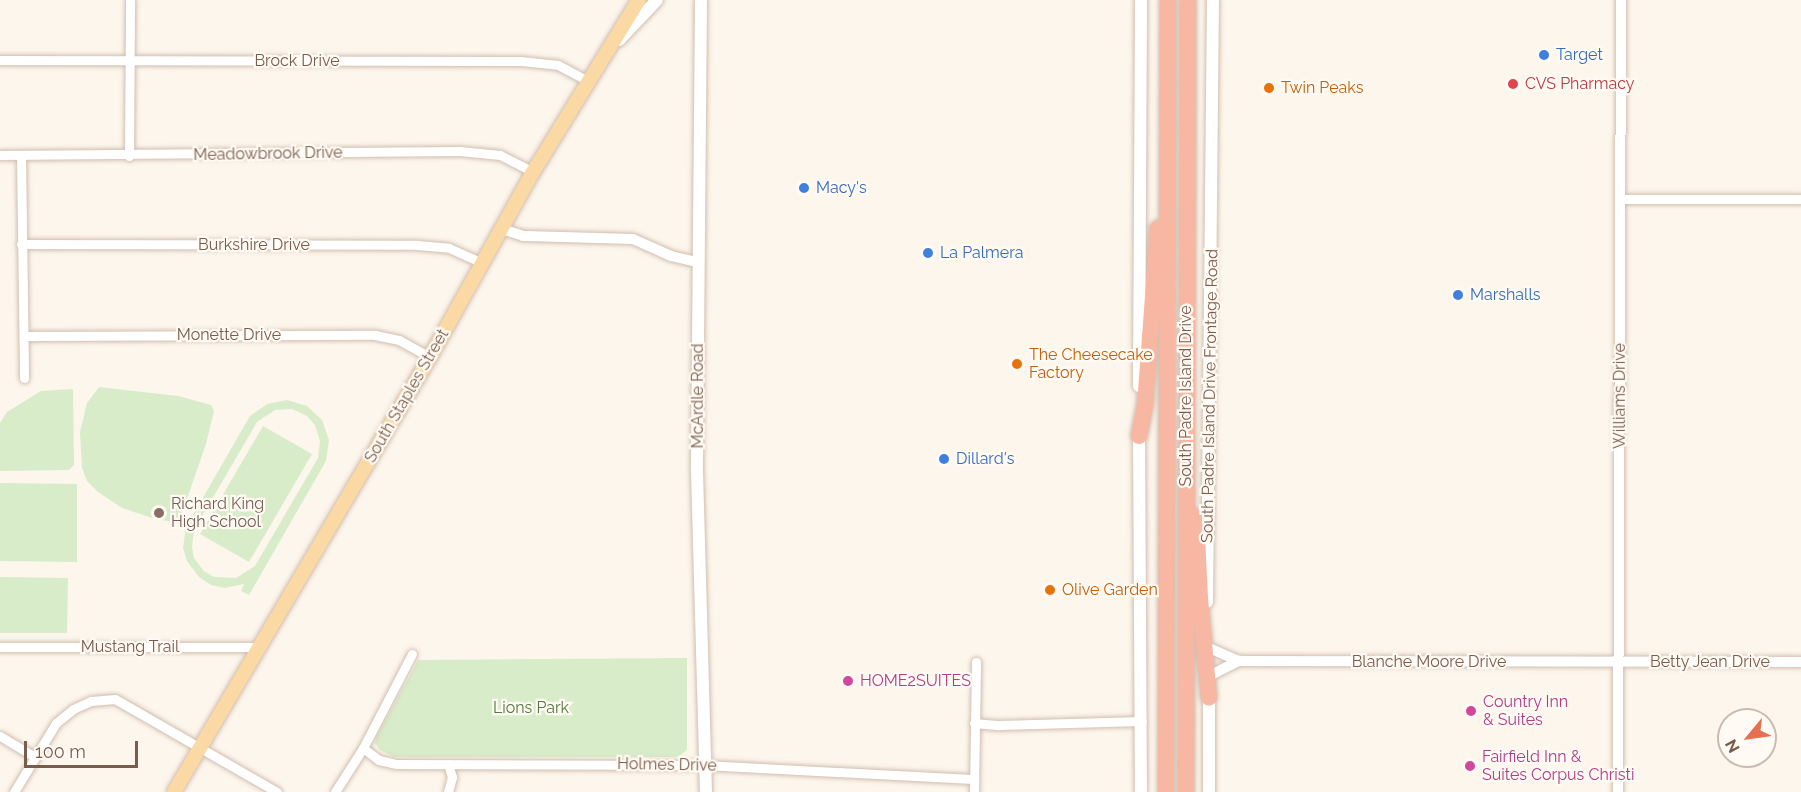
<!DOCTYPE html>
<style>
body{margin:0}
#map{position:relative;width:1801px;height:792px;overflow:hidden;background:#fdf6ec;font-family:Raleway,sans-serif}
div>[style]{position:absolute}
.green>*{inset:0;background:#d8ecc9}
.roads{filter:drop-shadow(0 0 2px #d1beb0) drop-shadow(0 0 2px #d1beb0)}
.minor>*{height:9px;margin:-4.5px;padding:0 4.5px;transform-origin:4.5px;border-radius:4.5px;background:#fff}
.tertiary>*{height:10px;margin:-5px;padding:0 5px;transform-origin:5px;border-radius:5px;background:#fff}
.secondary>*{height:12px;margin:-6px;padding:0 6px;transform-origin:6px;border-radius:6px;background:#fff}
.primary>*{height:14px;margin:-7px;padding:0 7px;transform-origin:7px;border-radius:7px;background:#fbd9a5}
.motorway>*{height:16px;margin:-8px;padding:0 8px;transform-origin:8px;border-radius:8px;background:#f7b7a3}
.dots>*{width:16px;height:16px;translate:-50% -50%;box-sizing:border-box;border:3px solid #fffaf3;border-radius:50%}
span{translate:-50% -50%;white-space:nowrap;text-align:center;line-height:1.15;-webkit-text-stroke:4.5px #fffaf3;paint-order:stroke}
.shop-label{font-size:16px;color:#366cbe}
.left{translate:0 -50%;text-align:left}
.street-label{font-size:16px;color:#7a5c4d}
.health-label{font-size:16px;color:#be3a42}
.food-label{font-size:16px;color:#c56008}
.education-label{font-size:16px;color:#785e54}
.hotel-label{font-size:16px;color:#b23c85}
.park-label{font-size:16px;color:#537a41}
.north{position:absolute;left:1717px;top:708px;width:60px;height:60px;box-sizing:border-box;background:#fffaf3;border:2px solid #cabbb1;border-radius:50%;rotate:241deg;font-size:16px;font-weight:700;line-height:24px;text-align:center;color:#7a5c4d}
.north::after{content:'';display:block;margin:auto;width:21px;height:27px;background:#e76f51;clip-path:polygon(50% 0,100% 100%,50% 72%,0 100%)}
.scale{position:absolute;left:24px;top:741px;width:114px;height:27px;box-sizing:border-box;border:3px solid #7a5c4d;border-top:0;padding-left:8px;font-size:18px;line-height:21px;white-space:nowrap;color:#7a5c4d;-webkit-text-stroke:4px #fffaf3;paint-order:stroke}
</style>
<div id="map">
<div class="green">
<i style="clip-path:polygon(99px 387px,178px 396px,211px 405px,214px 411px,206px 444px,179px 522px,158px 520px,122px 508px,98px 492px,87px 481px,82px 468px,80px 432px,87px 403px)"></i>
<i style="clip-path:polygon(73px 389px,74px 465px,69px 470px,0 471px,0 423px,7px 412px,41px 391px)"></i>
<i style="clip-path:polygon(evenodd,287px 400px,307px 406px,322px 420px,329px 440px,326px 461px,249px 595px,241px 591px,244px 584px,225px 588px,211px 585px,199px 577px,187px 561px,183px 548px,186px 527px,250px 416px,267px 404px,287px 400px,292px 409px,307px 416px,315px 425px,320px 441px,318px 458px,255px 566px,236px 578px,214px 577px,204px 571px,194px 558px,192px 547px,194px 530px,257px 422px,275px 410px,292px 409px)"></i>
<i style="clip-path:polygon(263px 426px,312px 454px,249px 562px,200px 534px)"></i>
<i style="clip-path:polygon(0 483px,77px 484px,77px 562px,0 561px)"></i>
<i style="clip-path:polygon(0 577px,68px 578px,67px 633px,0 633px)"></i>
<i style="clip-path:polygon(687px 658px,687px 750px,678px 757px,394px 757px,380px 750px,375px 743px,377px 736px,418px 660px)"></i>
</div>
<div class="roads">
<div class="minor">
<i style="left:0;top:60px;width:521px;rotate:0.11deg"></i>
<i style="left:521px;top:61px;width:37px;rotate:6deg"></i>
<i style="left:558px;top:65px;width:36px;rotate:28deg"></i>
<i style="left:0;top:155px;width:460px;rotate:-0.5deg"></i>
<i style="left:460px;top:151px;width:40px;rotate:5.7deg"></i>
<i style="left:500px;top:155px;width:37px;rotate:27deg"></i>
<i style="left:21px;top:155px;width:223px;rotate:89.2deg"></i>
<i style="left:129px;top:156px;width:156px;rotate:-89.6deg"></i>
<i style="left:1620px;top:199px;width:181px"></i>
<i style="left:21px;top:244px;width:396px;rotate:0.1deg"></i>
<i style="left:417px;top:245px;width:32px;rotate:5deg"></i>
<i style="left:449px;top:248px;width:37px;rotate:24deg"></i>
<i style="left:24px;top:336px;width:351px;rotate:-0.2deg"></i>
<i style="left:375px;top:335px;width:25px;rotate:12deg"></i>
<i style="left:399px;top:340px;width:35px;rotate:29deg"></i>
<i style="left:0;top:647px;width:261px"></i>
<i style="left:974px;top:723px;width:25px;rotate:5deg"></i>
<i style="left:999px;top:725px;width:143px;rotate:-1.6deg"></i>
<i style="left:0;top:736px;width:41px;rotate:31deg"></i>
<i style="left:363px;top:748px;width:20px;rotate:37deg"></i>
<i style="left:379px;top:760px;width:18px;rotate:13deg"></i>
<i style="left:397px;top:764px;width:307px;rotate:0.2deg"></i>
<i style="left:704px;top:765px;width:269px;rotate:3deg"></i>
<i style="left:448px;top:764px;width:14px;rotate:73deg"></i>
<i style="left:452px;top:777px;width:16px;rotate:105deg"></i>
<i style="left:14px;top:792px;width:81px;rotate:-58.7deg"></i>
<i style="left:56px;top:723px;width:22px;rotate:-39deg"></i>
<i style="left:73px;top:709px;width:20px;rotate:-24deg"></i>
<i style="left:91px;top:701px;width:24px;rotate:-5deg"></i>
<i style="left:115px;top:699px;width:187px;rotate:29.9deg"></i>
<i style="left:335px;top:792px;width:52px;rotate:-57.5deg"></i>
<i style="left:363px;top:748px;width:106px;rotate:-62.5deg"></i>
<i style="left:974px;top:792px;width:130px;rotate:-89.1deg"></i>
</div>
<div class="tertiary">
<i style="left:502px;top:229px;width:22px;rotate:18deg"></i>
<i style="left:523px;top:236px;width:110px;rotate:1.6deg"></i>
<i style="left:633px;top:239px;width:42px;rotate:24.1deg"></i>
<i style="left:671px;top:256px;width:28px;rotate:13deg"></i>
<i style="left:1207px;top:647px;width:35px;rotate:24deg"></i>
<i style="left:1239px;top:661px;width:562px;rotate:0.1deg"></i>
<i style="left:1209px;top:676px;width:34px;rotate:-27deg"></i>
<i style="left:1618px;top:792px;width:792px;rotate:-89.78deg"></i>
</div>
<div class="secondary">
<i style="left:701px;top:0;width:471px;rotate:90.5deg"></i>
<i style="left:697px;top:471px;width:321px;rotate:88.4deg"></i>
<i style="left:619px;top:40px;width:55px;rotate:-46.5deg"></i>
<i style="left:1139px;top:386px;width:386px;rotate:-89.7deg"></i>
<i style="left:1139px;top:427px;width:365px;rotate:89.7deg"></i>
<i style="left:1207px;top:602px;width:602px;rotate:-89.43deg"></i>
<i style="left:1209px;top:691px;width:101px;rotate:90deg"></i>
</div>
<div class="primary">
<i style="left:174px;top:792px;width:505px;rotate:-59.52deg"></i>
<i style="left:430px;top:357px;width:212px;rotate:-60.9deg"></i>
<i style="left:533px;top:172px;width:202px;rotate:-58.4deg"></i>
</div>
<div class="motorway">
<i style="left:1139px;top:436px;width:32px;rotate:-79deg"></i>
<i style="left:1145px;top:405px;width:177px;rotate:-85.8deg"></i>
<i style="left:1196px;top:517px;width:81px;rotate:87.2deg"></i>
<i style="left:1200px;top:598px;width:100px;rotate:84.9deg"></i>
<i style="left:1166px;top:792px;width:792px;rotate:-89.86deg"></i>
<i style="left:1186px;top:792px;width:792px;rotate:-89.86deg"></i>
</div>
</div>
<div class="dots">
<i style="left:1544px;top:55px;background:#3f7fe0"></i>
<i style="left:1513px;top:84px;background:#e0444e"></i>
<i style="left:1269px;top:88px;background:#e8710a"></i>
<i style="left:804px;top:188px;background:#3f7fe0"></i>
<i style="left:928px;top:253px;background:#3f7fe0"></i>
<i style="left:1458px;top:295px;background:#3f7fe0"></i>
<i style="left:1017px;top:364px;background:#e8710a"></i>
<i style="left:944px;top:459px;background:#3f7fe0"></i>
<i style="left:159px;top:513px;background:#8d6e63"></i>
<i style="left:1050px;top:590px;background:#e8710a"></i>
<i style="left:848px;top:681px;background:#d1479c"></i>
<i style="left:1471px;top:711px;background:#d1479c"></i>
<i style="left:1470px;top:766px;background:#d1479c"></i>
</div>
<div class="shop-label">
<span class="left" style="left:1556px;top:55px">Target</span>
<span class="left" style="left:816px;top:188px">Macy's</span>
<span class="left" style="left:940px;top:253px">La Palmera</span>
<span class="left" style="left:1470px;top:295px">Marshalls</span>
<span class="left" style="left:956px;top:459px">Dillard's</span>
</div>
<div class="street-label">
<span style="left:297px;top:61px">Brock Drive</span>
<span style="left:268px;top:154px;rotate:-1deg">Meadowbrook Drive</span>
<span style="left:254px;top:245px">Burkshire Drive</span>
<span style="left:229px;top:335px">Monette Drive</span>
<span style="left:407px;top:396px;rotate:-60deg">South Staples Street</span>
<span style="left:698px;top:396px;rotate:-90deg">McArdle Road</span>
<span style="left:1186px;top:396px;rotate:-90deg">South Padre Island Drive</span>
<span style="left:1210px;top:396px;rotate:-89deg">South Padre Island Drive Frontage Road</span>
<span style="left:1620px;top:396px;rotate:-90deg">Williams Drive</span>
<span style="left:130px;top:647px">Mustang Trail</span>
<span style="left:1429px;top:662px">Blanche Moore Drive</span>
<span style="left:1710px;top:662px">Betty Jean Drive</span>
<span style="left:667px;top:765px;rotate:1deg">Holmes Drive</span>
</div>
<div class="health-label">
<span class="left" style="left:1525px;top:84px">CVS Pharmacy</span>
</div>
<div class="food-label">
<span class="left" style="left:1281px;top:88px">Twin Peaks</span>
<span class="left" style="left:1029px;top:364px">The Cheesecake<br>Factory</span>
<span class="left" style="left:1062px;top:590px">Olive Garden</span>
</div>
<div class="education-label">
<span class="left" style="left:171px;top:513px">Richard King<br>High School</span>
</div>
<div class="hotel-label">
<span class="left" style="left:860px;top:681px">HOME2SUITES</span>
<span class="left" style="left:1483px;top:711px">Country Inn<br>&amp; Suites</span>
<span class="left" style="left:1482px;top:766px">Fairfield Inn &amp;<br>Suites Corpus Christi</span>
</div>
<div class="park-label">
<span style="left:531px;top:708px">Lions Park</span>
</div>
<div class="north">N</div>
<div class="scale">100 m</div>
</div>
